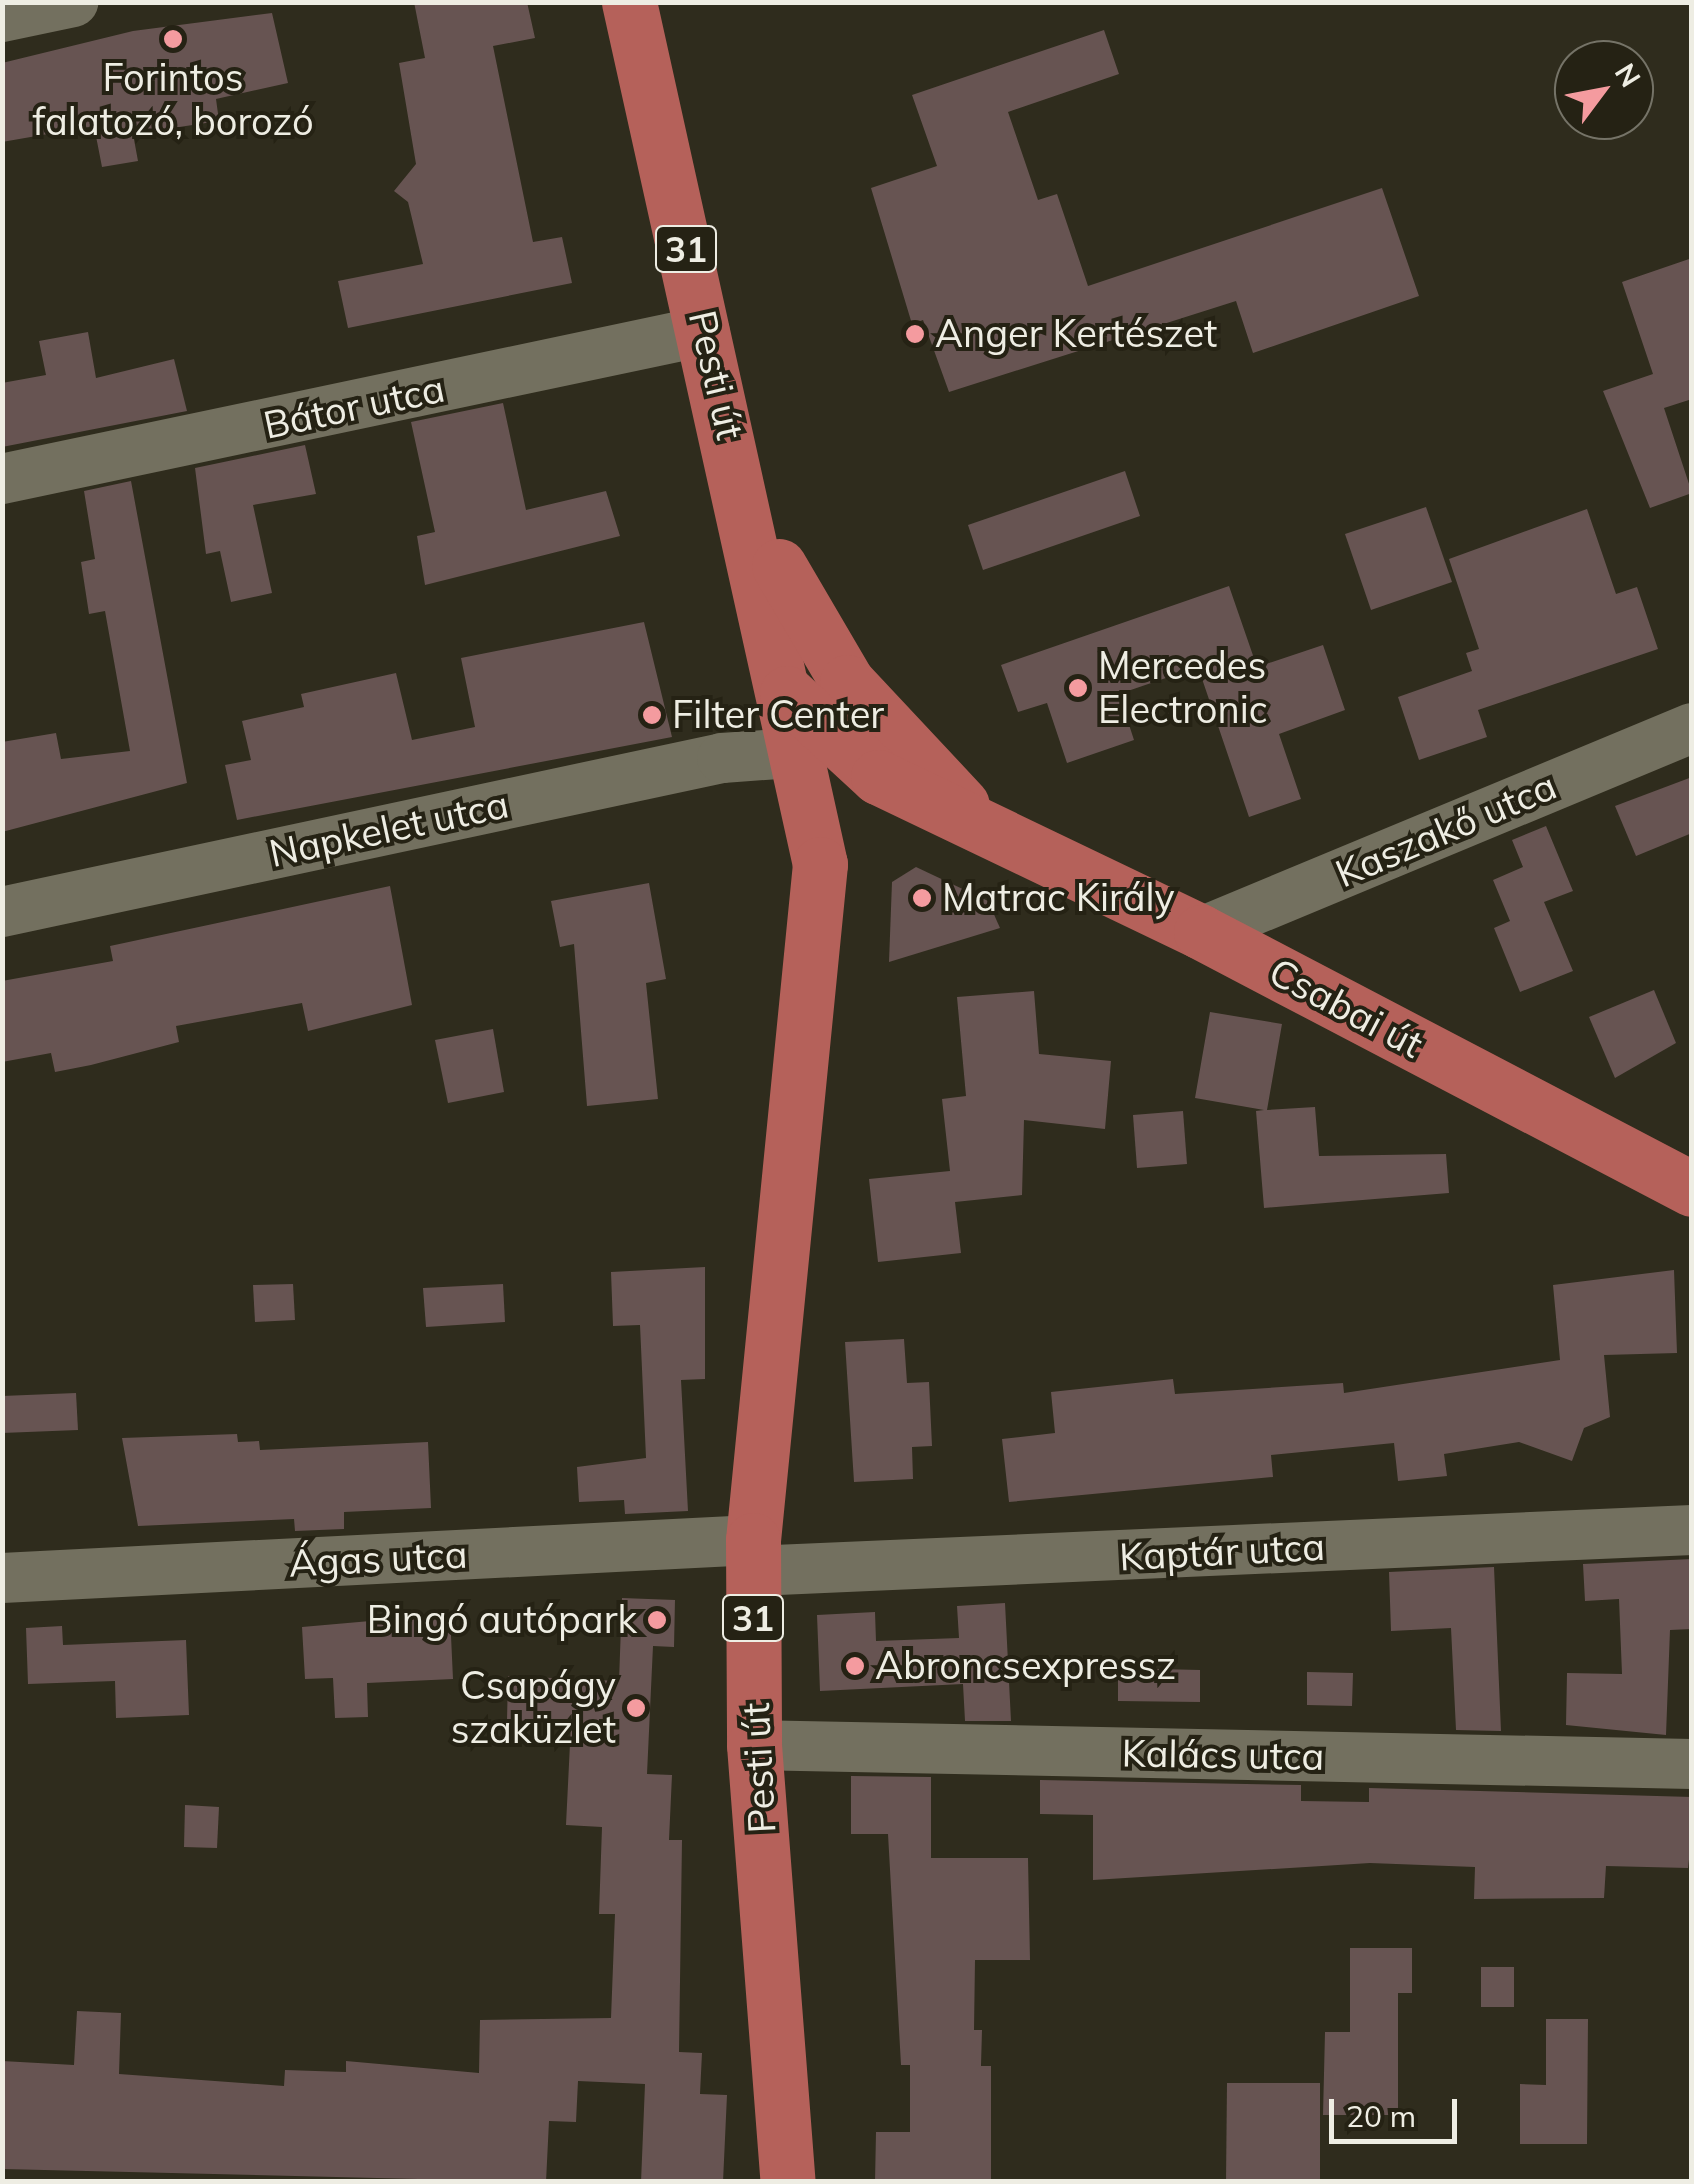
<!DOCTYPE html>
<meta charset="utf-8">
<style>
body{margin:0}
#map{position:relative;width:1694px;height:2184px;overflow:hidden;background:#2f2c1d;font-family:Mulish,sans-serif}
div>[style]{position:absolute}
.building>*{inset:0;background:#675452}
.minor>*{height:50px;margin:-25px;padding:0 25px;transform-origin:25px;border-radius:25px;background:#73705f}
.major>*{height:55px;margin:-27.5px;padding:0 27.5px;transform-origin:27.5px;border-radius:27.5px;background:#b5615a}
.dots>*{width:28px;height:28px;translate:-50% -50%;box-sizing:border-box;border:5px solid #252214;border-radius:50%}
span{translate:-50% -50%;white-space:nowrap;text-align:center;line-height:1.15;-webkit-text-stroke:8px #252214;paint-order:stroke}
.shield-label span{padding:2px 8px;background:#252214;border:2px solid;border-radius:8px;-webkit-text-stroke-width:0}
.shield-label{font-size:35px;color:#eeede3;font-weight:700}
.poi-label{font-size:38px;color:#eeede3}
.left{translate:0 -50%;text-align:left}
.right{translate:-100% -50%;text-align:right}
.street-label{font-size:38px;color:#eeede3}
.frame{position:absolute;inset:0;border:5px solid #eeede3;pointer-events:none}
.north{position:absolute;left:1554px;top:40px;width:100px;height:100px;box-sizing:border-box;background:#252214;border:2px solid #757367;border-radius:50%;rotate:58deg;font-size:28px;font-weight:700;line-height:40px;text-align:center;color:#eeede3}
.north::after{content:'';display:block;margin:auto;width:35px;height:45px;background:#f49b9f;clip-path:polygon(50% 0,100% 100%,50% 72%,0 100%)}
.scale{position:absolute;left:1329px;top:2099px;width:128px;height:45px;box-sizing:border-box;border:5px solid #eeede3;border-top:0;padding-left:12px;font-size:30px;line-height:35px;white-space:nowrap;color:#eeede3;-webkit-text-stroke:8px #252214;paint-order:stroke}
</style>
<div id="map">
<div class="building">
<i style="clip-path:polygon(414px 2px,527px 2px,535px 38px,493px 46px,533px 242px,562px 237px,572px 283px,348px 328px,338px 281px,423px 264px,408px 202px,394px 191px,416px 164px,399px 63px,425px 58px)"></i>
<i style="clip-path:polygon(272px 13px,288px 83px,216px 99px,219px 121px,133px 134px,138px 161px,102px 167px,94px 126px,2px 142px,2px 63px,133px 31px)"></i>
<i style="clip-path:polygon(1104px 30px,1119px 74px,1008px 112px,1038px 200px,1057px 194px,1088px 286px,1382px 188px,1419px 296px,1253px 353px,1236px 301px,949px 392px,923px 320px,912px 324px,871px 188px,937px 166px,912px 95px)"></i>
<i style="clip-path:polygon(1692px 258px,1692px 399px,1664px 408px,1692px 493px,1650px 508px,1603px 391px,1653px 374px,1622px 282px)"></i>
<i style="clip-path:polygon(88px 332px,96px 378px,174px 359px,187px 411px,2px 447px,2px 383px,46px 375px,39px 341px)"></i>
<i style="clip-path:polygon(503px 403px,526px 510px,606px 491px,620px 536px,425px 585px,417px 536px,435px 532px,411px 422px)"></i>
<i style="clip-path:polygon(305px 445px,316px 494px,253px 505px,272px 593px,231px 602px,220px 551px,206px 554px,195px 468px)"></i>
<i style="clip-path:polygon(1125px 471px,1140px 516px,983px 570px,968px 525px)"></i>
<i style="clip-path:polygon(131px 481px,187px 783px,2px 832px,2px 742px,56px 733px,61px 759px,130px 751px,105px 611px,89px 614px,81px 562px,95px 559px,84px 491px)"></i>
<i style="clip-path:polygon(1426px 507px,1452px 582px,1371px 610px,1345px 534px)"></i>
<i style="clip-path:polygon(1587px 509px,1616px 594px,1637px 587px,1658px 649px,1478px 710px,1487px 737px,1419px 760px,1398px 697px,1472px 671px,1466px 653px,1479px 649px,1449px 559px)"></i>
<i style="clip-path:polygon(1229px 586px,1257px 667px,1323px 645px,1345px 710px,1279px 734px,1301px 799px,1249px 817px,1198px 667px,1119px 694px,1134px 740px,1067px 763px,1047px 703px,1018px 712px,1001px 665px)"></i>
<i style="clip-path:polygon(644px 622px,672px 737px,237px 820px,225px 765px,251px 760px,242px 721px,304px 707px,301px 694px,396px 673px,412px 740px,475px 727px,461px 658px)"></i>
<i style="clip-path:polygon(1692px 777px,1692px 833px,1636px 856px,1615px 806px)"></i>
<i style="clip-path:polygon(1546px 826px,1573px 891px,1544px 902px,1573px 971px,1520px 992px,1494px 928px,1510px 921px,1493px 880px,1523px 867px,1512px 840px)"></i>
<i style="clip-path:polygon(916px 867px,988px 901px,1000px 928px,889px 962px,892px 882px)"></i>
<i style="clip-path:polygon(649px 883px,666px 979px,646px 983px,658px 1099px,587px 1106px,574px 944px,560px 947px,551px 901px)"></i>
<i style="clip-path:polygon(390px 886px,412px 1005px,308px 1031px,302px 1003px,176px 1026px,179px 1042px,91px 1065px,55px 1072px,51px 1053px,2px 1062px,2px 981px,113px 961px,110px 946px)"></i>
<i style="clip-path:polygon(1654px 990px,1676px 1043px,1615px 1078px,1589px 1017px)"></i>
<i style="clip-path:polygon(1034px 991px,1039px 1054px,1111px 1061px,1105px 1129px,1024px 1120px,1022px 1195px,955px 1202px,961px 1253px,878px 1262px,869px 1179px,950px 1171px,942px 1099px,966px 1096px,957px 997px)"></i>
<i style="clip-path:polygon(1210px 1012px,1282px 1024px,1267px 1110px,1315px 1107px,1319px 1156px,1446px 1154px,1449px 1193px,1264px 1208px,1256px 1111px,1264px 1110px,1195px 1098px)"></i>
<i style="clip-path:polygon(493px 1029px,504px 1092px,448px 1103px,435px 1040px)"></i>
<i style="clip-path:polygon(1183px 1111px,1187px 1164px,1137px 1168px,1133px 1115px)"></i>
<i style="clip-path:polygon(705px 1267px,705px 1379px,681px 1380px,688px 1511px,625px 1514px,624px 1500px,579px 1502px,577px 1467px,646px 1458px,640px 1325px,613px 1326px,611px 1272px)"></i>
<i style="clip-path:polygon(1674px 1270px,1677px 1353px,1604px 1355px,1610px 1417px,1584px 1428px,1572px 1461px,1519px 1442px,1444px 1454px,1447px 1476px,1398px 1481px,1394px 1443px,1271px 1455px,1273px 1477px,1009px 1502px,1002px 1439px,1055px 1433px,1051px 1392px,1173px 1379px,1175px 1394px,1343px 1383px,1344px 1393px,1560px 1360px,1553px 1285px)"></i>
<i style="clip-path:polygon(293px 1284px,295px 1320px,255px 1322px,253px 1285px)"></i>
<i style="clip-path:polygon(503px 1284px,505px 1322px,426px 1327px,423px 1288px)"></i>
<i style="clip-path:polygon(904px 1339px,907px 1383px,929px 1382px,932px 1446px,912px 1447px,913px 1479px,854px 1482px,845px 1342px)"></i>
<i style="clip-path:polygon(76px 1393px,78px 1430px,2px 1433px,2px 1396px)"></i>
<i style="clip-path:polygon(237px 1434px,238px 1442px,259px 1441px,260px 1450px,428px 1442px,431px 1508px,344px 1512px,344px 1529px,295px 1531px,294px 1519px,138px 1526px,122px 1438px)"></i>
<i style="clip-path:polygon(1692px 1559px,1692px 1629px,1670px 1630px,1666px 1735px,1566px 1725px,1567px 1673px,1622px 1674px,1619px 1599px,1585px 1601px,1583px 1564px)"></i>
<i style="clip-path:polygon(1494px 1567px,1501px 1731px,1456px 1730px,1451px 1628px,1391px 1631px,1389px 1572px)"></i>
<i style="clip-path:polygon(622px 1598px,675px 1600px,674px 1647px,653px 1646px,647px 1774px,672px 1775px,669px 1840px,682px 1840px,679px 2052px,702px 2053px,700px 2094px,727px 2095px,723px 2182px,641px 2182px,645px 2084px,578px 2081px,576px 2122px,549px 2121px,546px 2182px,2px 2169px,2px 2061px,74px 2065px,77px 2011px,121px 2013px,119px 2074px,284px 2086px,285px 2070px,346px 2072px,346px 2061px,479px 2073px,480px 2020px,611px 2018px,615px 1914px,599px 1914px,602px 1827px,566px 1825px,571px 1723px,507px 1720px,508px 1676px,619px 1681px)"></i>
<i style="clip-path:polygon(1005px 1603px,1011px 1721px,965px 1721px,963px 1684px,820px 1691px,817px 1615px,875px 1612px,876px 1641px,959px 1638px,957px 1606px)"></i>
<i style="clip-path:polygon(450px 1614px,453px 1679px,367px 1683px,368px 1717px,335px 1718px,333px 1678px,305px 1679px,302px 1627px)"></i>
<i style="clip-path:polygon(62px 1626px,63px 1645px,186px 1640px,189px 1715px,116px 1718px,115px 1681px,28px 1684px,26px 1628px)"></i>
<i style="clip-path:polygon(1118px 1668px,1200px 1670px,1200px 1702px,1118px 1701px)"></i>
<i style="clip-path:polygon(1307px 1672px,1353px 1673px,1352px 1706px,1307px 1705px)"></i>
<i style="clip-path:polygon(851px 1776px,931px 1777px,931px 1858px,1028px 1858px,1030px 1960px,975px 1960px,974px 2030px,982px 2030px,981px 2066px,991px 2066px,991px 2182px,875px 2182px,876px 2132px,910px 2132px,910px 2065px,901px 2065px,888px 1834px,851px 1834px)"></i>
<i style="clip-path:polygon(1040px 1780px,1301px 1785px,1301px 1801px,1369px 1802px,1369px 1788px,1692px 1797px,1692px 1833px,1688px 1868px,1606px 1866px,1604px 1898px,1474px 1899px,1475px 1867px,1370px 1863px,1093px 1880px,1093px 1815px,1040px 1814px)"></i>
<i style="clip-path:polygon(185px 1805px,219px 1807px,217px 1848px,184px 1847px)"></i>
<i style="clip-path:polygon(1350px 1948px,1412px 1948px,1412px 1993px,1398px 1993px,1398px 2115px,1323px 2115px,1325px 2032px,1350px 2032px)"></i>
<i style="clip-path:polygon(1481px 1967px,1514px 1967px,1514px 2007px,1481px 2007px)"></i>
<i style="clip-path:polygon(1546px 2019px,1588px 2019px,1587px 2144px,1520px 2144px,1520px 2084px,1546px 2085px)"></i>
<i style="clip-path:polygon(1227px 2083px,1320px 2083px,1320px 2182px,1226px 2182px)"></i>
</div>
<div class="minor">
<i style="left:2px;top:17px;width:73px;rotate:-11.9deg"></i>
<i style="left:2px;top:479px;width:718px;rotate:-11.89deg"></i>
<i style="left:2px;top:912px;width:736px;rotate:-12.07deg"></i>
<i style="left:722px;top:758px;width:56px;rotate:-4.1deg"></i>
<i style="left:1201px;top:932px;width:532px;rotate:-22.56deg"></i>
<i style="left:753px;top:1571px;width:940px;rotate:-2.5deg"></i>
<i style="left:2px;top:1578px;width:752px;rotate:-2.9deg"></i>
<i style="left:754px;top:1745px;width:938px;rotate:1.16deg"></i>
</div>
<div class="major">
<i style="left:629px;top:2px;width:883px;rotate:77.51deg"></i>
<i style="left:820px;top:864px;width:679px;rotate:95.66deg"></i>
<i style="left:753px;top:1540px;width:205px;rotate:89.7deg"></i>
<i style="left:754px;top:1745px;width:438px;rotate:85.6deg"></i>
<i style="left:779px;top:566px;width:134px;rotate:59.6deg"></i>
<i style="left:847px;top:682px;width:168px;rotate:46.9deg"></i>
<i style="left:787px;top:693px;width:124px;rotate:42.7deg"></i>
<i style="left:878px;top:777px;width:358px;rotate:25.6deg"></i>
<i style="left:1201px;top:932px;width:554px;rotate:27.63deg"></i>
</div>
<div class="dots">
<i style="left:173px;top:39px;background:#f49b9f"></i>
<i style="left:915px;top:334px;background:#f49b9f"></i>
<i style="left:1078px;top:688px;background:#f49b9f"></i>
<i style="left:652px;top:715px;background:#f49b9f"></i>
<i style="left:922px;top:898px;background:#f49b9f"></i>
<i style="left:657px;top:1620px;background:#f49b9f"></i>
<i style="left:855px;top:1666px;background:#f49b9f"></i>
<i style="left:636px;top:1708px;background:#f49b9f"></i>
</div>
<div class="shield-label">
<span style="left:686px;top:249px">31</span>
<span style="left:753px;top:1618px">31</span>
</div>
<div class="poi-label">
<span style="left:173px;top:100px">Forintos<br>falatozó, borozó</span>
<span class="left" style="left:935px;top:334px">Anger Kertészet</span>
<span class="left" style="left:1098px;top:688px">Mercedes<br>Electronic</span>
<span class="left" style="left:672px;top:715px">Filter Center</span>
<span class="left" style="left:942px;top:898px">Matrac Király</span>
<span class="right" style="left:637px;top:1620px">Bingó autópark</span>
<span class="left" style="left:875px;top:1666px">Abroncsexpressz</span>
<span class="right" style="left:616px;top:1708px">Csapágy<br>szaküzlet</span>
</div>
<div class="street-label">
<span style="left:716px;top:375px;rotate:77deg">Pesti út</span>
<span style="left:354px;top:407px;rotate:-12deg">Bátor utca</span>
<span style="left:389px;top:829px;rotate:-12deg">Napkelet utca</span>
<span style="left:1446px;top:830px;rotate:-23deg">Kaszakő utca</span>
<span style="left:1346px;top:1008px;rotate:28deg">Csabai út</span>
<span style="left:1222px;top:1552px;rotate:-3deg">Kaptár utca</span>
<span style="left:378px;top:1559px;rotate:-3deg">Ágas utca</span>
<span style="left:1223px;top:1755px;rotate:1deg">Kalács utca</span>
<span style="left:759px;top:1768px;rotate:-93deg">Pesti út</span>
</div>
<div class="frame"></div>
<div class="north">N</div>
<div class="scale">20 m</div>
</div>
